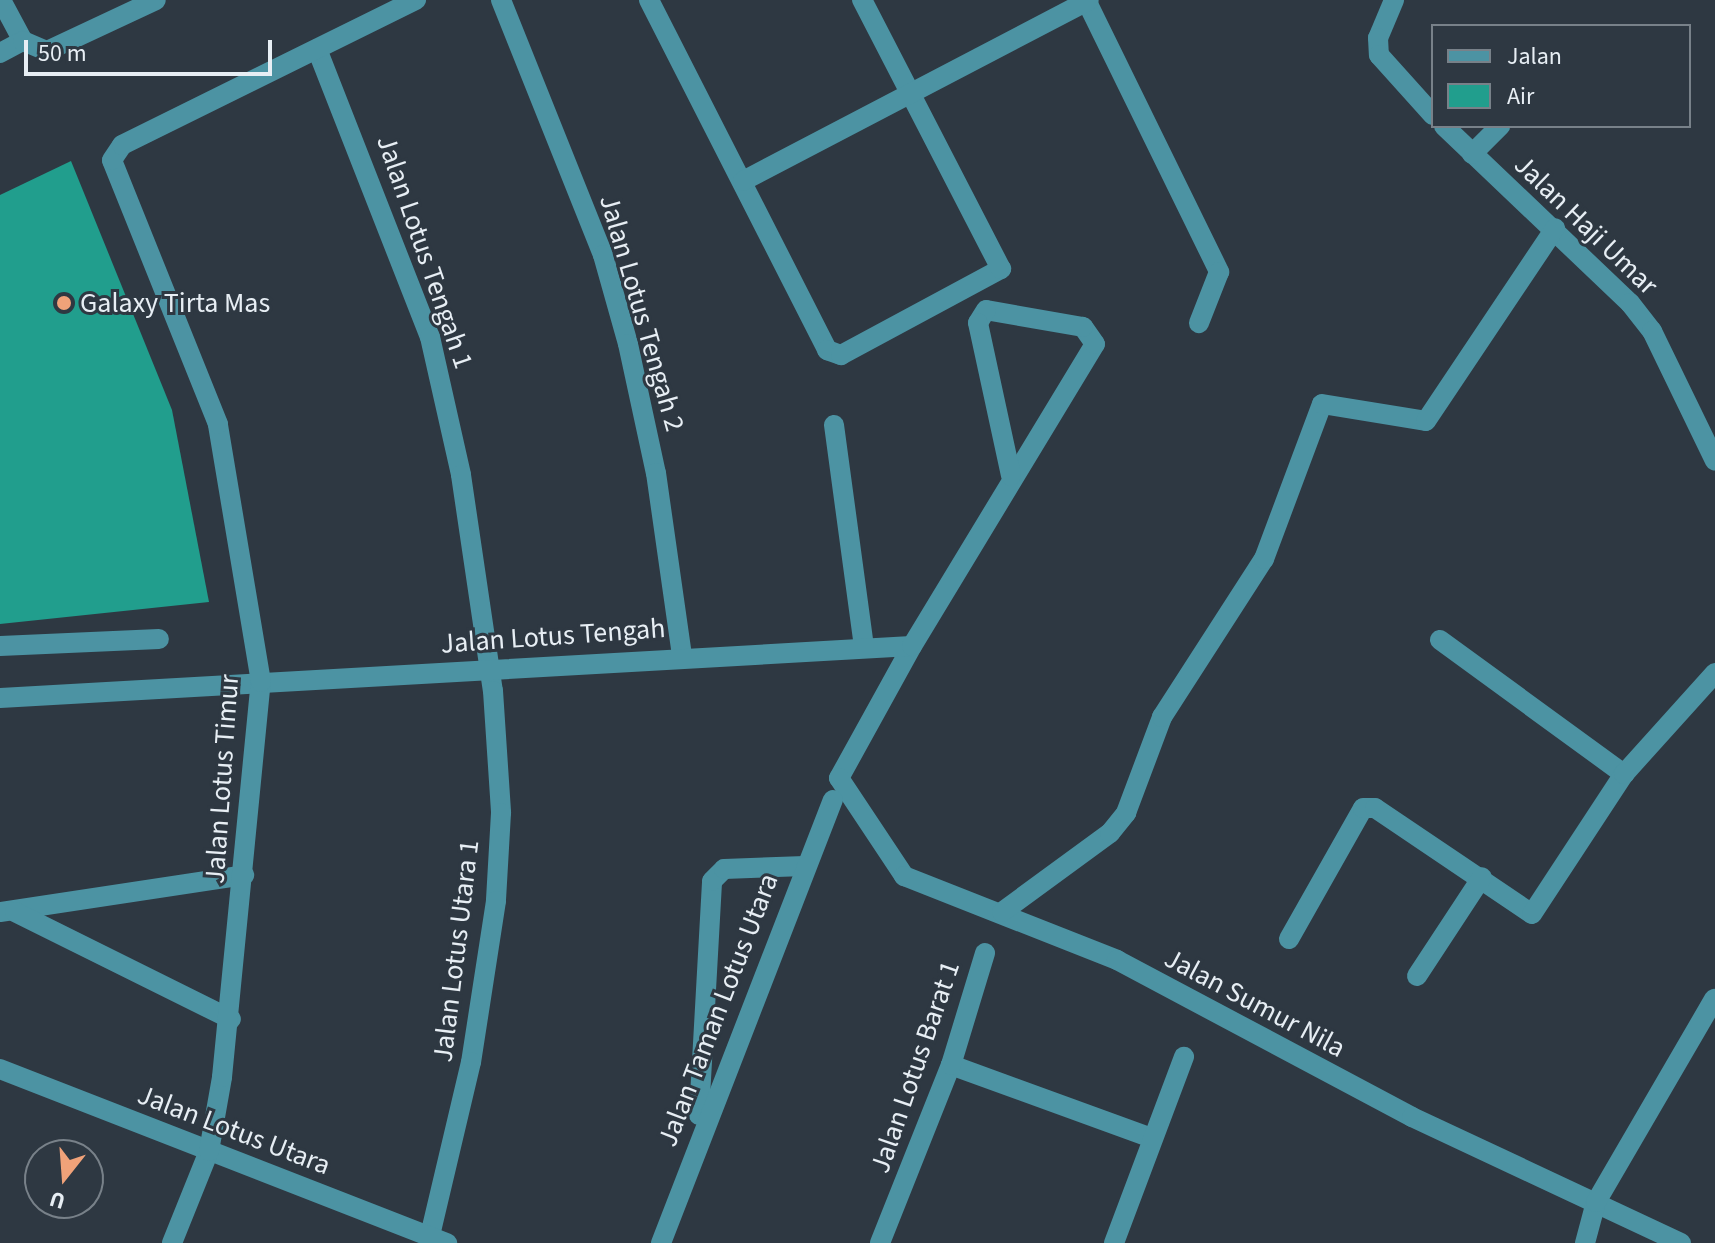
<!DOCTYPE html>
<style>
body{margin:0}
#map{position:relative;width:1715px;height:1243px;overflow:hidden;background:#2e3842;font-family:"Source Sans 3",sans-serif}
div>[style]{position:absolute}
.water>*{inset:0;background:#219e8d}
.minor>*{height:20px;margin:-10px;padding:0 10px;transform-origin:10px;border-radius:10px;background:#4c93a3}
.dots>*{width:22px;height:22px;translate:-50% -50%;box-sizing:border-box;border:4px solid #2e3842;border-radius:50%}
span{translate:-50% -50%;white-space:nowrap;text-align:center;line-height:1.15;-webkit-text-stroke:6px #2e3842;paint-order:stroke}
.street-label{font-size:28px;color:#e7eef4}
.poi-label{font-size:28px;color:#e7eef4}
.left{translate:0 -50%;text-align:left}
.legend{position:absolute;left:1431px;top:24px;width:260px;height:104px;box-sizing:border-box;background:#2e3842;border:2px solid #788189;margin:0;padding:10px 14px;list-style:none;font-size:24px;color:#e7eef4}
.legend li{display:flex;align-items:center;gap:16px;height:40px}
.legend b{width:40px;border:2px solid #788189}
.north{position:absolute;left:24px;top:1139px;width:80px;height:80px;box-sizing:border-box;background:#2e3842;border:2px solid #788189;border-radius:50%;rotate:197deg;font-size:22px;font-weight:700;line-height:32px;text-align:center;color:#e7eef4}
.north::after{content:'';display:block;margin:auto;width:28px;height:36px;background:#f0a279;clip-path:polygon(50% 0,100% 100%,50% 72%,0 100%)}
.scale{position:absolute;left:24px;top:40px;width:248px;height:36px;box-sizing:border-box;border:4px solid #e7eef4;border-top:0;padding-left:10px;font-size:24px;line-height:28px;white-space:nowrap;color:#e7eef4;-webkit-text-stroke:6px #2e3842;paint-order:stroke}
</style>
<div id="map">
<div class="water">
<i style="clip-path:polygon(71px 161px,172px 410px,209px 602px,0 624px,0 195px)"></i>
</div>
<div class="minor">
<i style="left:1px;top:0;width:47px;rotate:61.8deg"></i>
<i style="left:501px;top:0;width:275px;rotate:68.2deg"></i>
<i style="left:603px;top:255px;width:92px;rotate:74.3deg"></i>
<i style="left:628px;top:344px;width:132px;rotate:77.8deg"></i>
<i style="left:656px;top:473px;width:184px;rotate:81.9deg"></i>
<i style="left:649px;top:0;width:393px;rotate:63deg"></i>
<i style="left:827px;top:350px;width:15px;rotate:20deg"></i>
<i style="left:841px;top:355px;width:182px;rotate:-28.3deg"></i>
<i style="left:1001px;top:269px;width:303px;rotate:-117.3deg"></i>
<i style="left:1086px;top:0;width:303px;rotate:63.9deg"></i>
<i style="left:1219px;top:272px;width:55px;rotate:111.4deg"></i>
<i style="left:1394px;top:0;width:41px;rotate:112.8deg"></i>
<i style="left:1378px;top:38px;width:17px;rotate:87deg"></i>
<i style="left:1379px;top:55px;width:81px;rotate:48deg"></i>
<i style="left:317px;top:49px;width:309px;rotate:68.6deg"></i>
<i style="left:430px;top:337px;width:141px;rotate:77.3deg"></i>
<i style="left:461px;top:475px;width:218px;rotate:81.6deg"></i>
<i style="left:493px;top:691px;width:122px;rotate:86.2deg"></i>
<i style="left:501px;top:813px;width:88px;rotate:93.3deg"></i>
<i style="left:496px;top:901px;width:163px;rotate:98.8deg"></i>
<i style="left:471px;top:1062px;width:179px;rotate:103.3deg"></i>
<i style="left:0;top:53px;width:26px;rotate:-28deg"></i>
<i style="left:23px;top:41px;width:26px;rotate:23deg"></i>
<i style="left:47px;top:51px;width:120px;rotate:-25.1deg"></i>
<i style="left:1444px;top:126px;width:257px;rotate:43.6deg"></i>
<i style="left:1630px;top:303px;width:36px;rotate:52deg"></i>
<i style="left:1652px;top:331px;width:144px;rotate:64.1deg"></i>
<i style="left:1472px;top:154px;width:40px;rotate:-45deg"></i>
<i style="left:743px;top:181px;width:390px;rotate:-27.6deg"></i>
<i style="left:834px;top:425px;width:224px;rotate:82.3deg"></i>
<i style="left:1440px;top:640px;width:228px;rotate:36.1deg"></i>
<i style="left:0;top:646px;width:159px;rotate:-2.5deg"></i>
<i style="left:912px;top:646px;width:151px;rotate:118.9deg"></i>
<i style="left:839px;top:778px;width:118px;rotate:56.4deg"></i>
<i style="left:904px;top:876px;width:229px;rotate:21.5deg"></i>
<i style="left:1117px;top:960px;width:334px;rotate:28deg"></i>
<i style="left:1412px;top:1117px;width:297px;rotate:25.1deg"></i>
<i style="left:0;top:698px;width:913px;rotate:-3.26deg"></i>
<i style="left:912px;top:646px;width:353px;rotate:-58.8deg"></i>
<i style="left:1095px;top:344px;width:21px;rotate:-125deg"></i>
<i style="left:1083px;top:327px;width:98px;rotate:-170.1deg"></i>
<i style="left:986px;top:310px;width:15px;rotate:122deg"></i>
<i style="left:978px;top:323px;width:156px;rotate:77.8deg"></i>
<i style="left:0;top:912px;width:247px;rotate:-8.6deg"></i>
<i style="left:15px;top:912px;width:241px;rotate:26.4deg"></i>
<i style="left:1002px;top:912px;width:134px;rotate:-36.2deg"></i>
<i style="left:1110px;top:833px;width:26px;rotate:-51deg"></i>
<i style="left:1126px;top:813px;width:103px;rotate:-69.4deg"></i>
<i style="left:1162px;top:717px;width:188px;rotate:-57.2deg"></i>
<i style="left:1264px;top:559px;width:165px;rotate:-69.5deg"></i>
<i style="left:1322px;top:404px;width:105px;rotate:9.3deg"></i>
<i style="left:1426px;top:421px;width:232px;rotate:-56.2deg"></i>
<i style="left:1289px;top:939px;width:150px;rotate:-60.5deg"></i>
<i style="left:1363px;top:808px;width:12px"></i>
<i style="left:1375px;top:808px;width:189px;rotate:34deg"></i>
<i style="left:1532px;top:914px;width:168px;rotate:-56.7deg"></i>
<i style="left:1624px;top:774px;width:136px;rotate:-48deg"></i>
<i style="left:1417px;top:976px;width:118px;rotate:-56.7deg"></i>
<i style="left:951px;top:1065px;width:214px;rotate:20deg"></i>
<i style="left:0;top:1069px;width:480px;rotate:21.3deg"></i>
<i style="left:699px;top:1115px;width:234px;rotate:-86.8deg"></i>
<i style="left:712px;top:881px;width:17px;rotate:-45deg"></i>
<i style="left:724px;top:869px;width:81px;rotate:-2.1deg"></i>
<i style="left:172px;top:1243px;width:99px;rotate:-68.1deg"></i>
<i style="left:209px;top:1151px;width:75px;rotate:-80deg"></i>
<i style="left:222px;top:1077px;width:397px;rotate:-84.4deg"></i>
<i style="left:261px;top:682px;width:262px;rotate:-99.5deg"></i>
<i style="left:218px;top:424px;width:284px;rotate:-111.9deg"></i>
<i style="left:112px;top:160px;width:18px;rotate:-56deg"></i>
<i style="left:122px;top:145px;width:328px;rotate:-26.3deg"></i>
<i style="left:661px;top:1243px;width:475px;rotate:-68.8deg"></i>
<i style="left:880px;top:1243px;width:192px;rotate:-68.3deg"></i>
<i style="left:951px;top:1065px;width:117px;rotate:-73.1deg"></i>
<i style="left:1114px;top:1243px;width:199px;rotate:-69.4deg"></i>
<i style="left:1585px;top:1243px;width:42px;rotate:-75deg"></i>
<i style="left:1596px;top:1202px;width:235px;rotate:-59.8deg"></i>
</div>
<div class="dots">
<i style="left:64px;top:303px;background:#f0a279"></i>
</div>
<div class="street-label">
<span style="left:1586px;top:225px;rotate:44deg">Jalan Haji Umar</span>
<span style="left:425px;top:252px;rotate:71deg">Jalan Lotus Tengah 1</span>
<span style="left:642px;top:313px;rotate:74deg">Jalan Lotus Tengah 2</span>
<span style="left:553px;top:636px;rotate:-4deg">Jalan Lotus Tengah</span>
<span style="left:222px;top:779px;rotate:-86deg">Jalan Lotus Timur</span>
<span style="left:456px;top:951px;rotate:-83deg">Jalan Lotus Utara 1</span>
<span style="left:1255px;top:1003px;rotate:28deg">Jalan Sumur Nila</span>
<span style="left:718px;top:1010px;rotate:-69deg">Jalan Taman Lotus Utara</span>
<span style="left:915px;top:1067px;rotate:-71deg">Jalan Lotus Barat 1</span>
<span style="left:234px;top:1130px;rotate:21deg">Jalan Lotus Utara</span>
</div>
<div class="poi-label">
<span class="left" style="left:80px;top:303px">Galaxy Tirta Mas</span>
</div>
<ul class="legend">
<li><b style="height:10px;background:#4c93a3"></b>Jalan</li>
<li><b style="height:22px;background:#219e8d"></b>Air</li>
</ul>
<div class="north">U</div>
<div class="scale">50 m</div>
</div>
